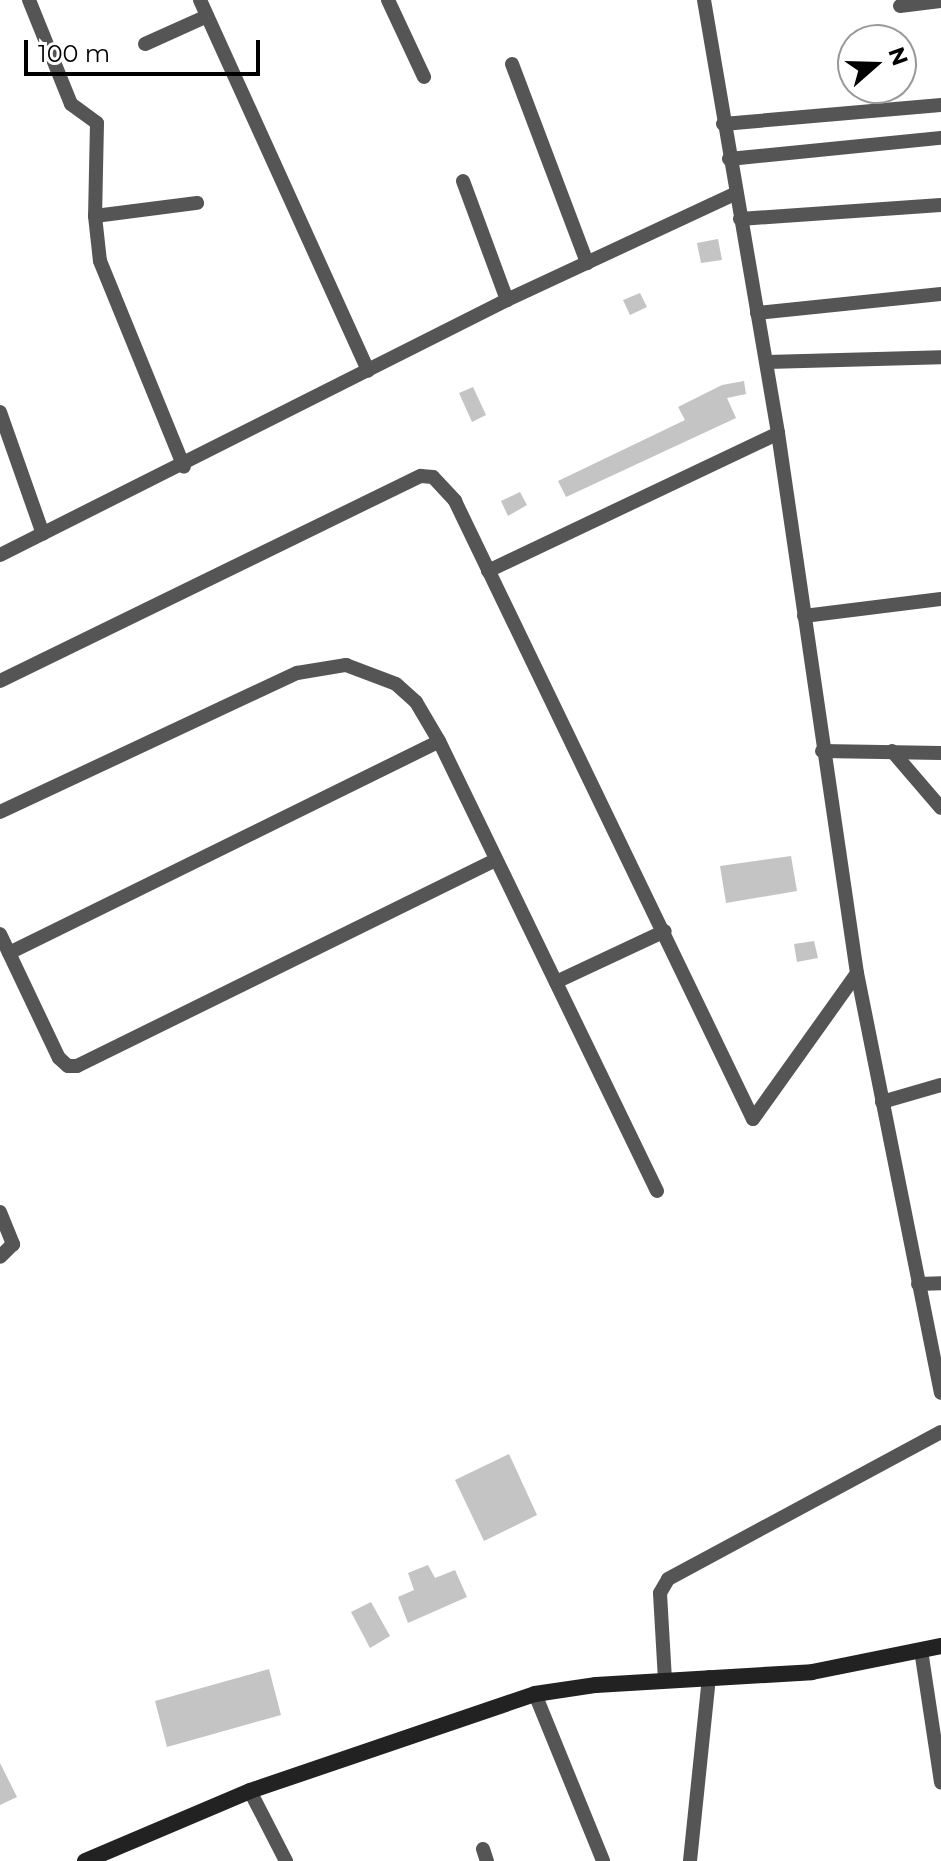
<!DOCTYPE html>
<style>
body{margin:0}
#map{position:relative;width:941px;height:1861px;overflow:hidden;background:#fff;font-family:Montserrat,sans-serif}
div>[style]{position:absolute}
.building>*{inset:0;background:#c4c4c4}
.street>*{height:14px;margin:-7px;padding:0 7px;transform-origin:7px;border-radius:7px;background:#555}
.secondary>*{height:16px;margin:-8px;padding:0 8px;transform-origin:8px;border-radius:8px;background:#222}
span{translate:-50% -50%;white-space:nowrap;text-align:center;line-height:1.15;-webkit-text-stroke:6px #fff;paint-order:stroke}
.north{position:absolute;left:837px;top:24px;width:80px;height:80px;box-sizing:border-box;background:#fff;border:2px solid #999;border-radius:50%;rotate:70deg;font-size:22px;font-weight:700;line-height:32px;text-align:center;color:#000}
.north::after{content:'';display:block;margin:auto;width:28px;height:36px;background:#000;clip-path:polygon(50% 0,100% 100%,50% 72%,0 100%)}
.scale{position:absolute;left:24px;top:40px;width:236px;height:36px;box-sizing:border-box;border:4px solid #000;border-top:0;padding-left:10px;font-size:24px;line-height:28px;white-space:nowrap;color:#000;-webkit-text-stroke:6px #fff;paint-order:stroke}
</style>
<div id="map">
<div class="building">
<i style="clip-path:polygon(718px 239px,722px 260px,701px 263px,697px 243px)"></i>
<i style="clip-path:polygon(640px 293px,647px 307px,630px 315px,623px 300px)"></i>
<i style="clip-path:polygon(744px 381px,746px 394px,727px 398px,736px 418px,566px 497px,558px 481px,685px 420px,678px 407px,722px 385px)"></i>
<i style="clip-path:polygon(473px 387px,486px 415px,472px 422px,459px 393px)"></i>
<i style="clip-path:polygon(520px 492px,527px 505px,508px 516px,501px 501px)"></i>
<i style="clip-path:polygon(791px 856px,797px 891px,726px 903px,720px 866px)"></i>
<i style="clip-path:polygon(814px 941px,818px 958px,797px 962px,794px 944px)"></i>
<i style="clip-path:polygon(509px 1454px,537px 1515px,484px 1541px,455px 1480px)"></i>
<i style="clip-path:polygon(428px 1565px,435px 1578px,455px 1570px,467px 1597px,408px 1623px,398px 1597px,414px 1590px,408px 1573px)"></i>
<i style="clip-path:polygon(371px 1602px,390px 1636px,370px 1648px,351px 1612px)"></i>
<i style="clip-path:polygon(269px 1669px,281px 1715px,167px 1747px,155px 1701px)"></i>
<i style="clip-path:polygon(0 1763px,17px 1797px,0 1805px)"></i>
</div>
<div class="street">
<i style="left:29px;top:0;width:112px;rotate:68deg"></i>
<i style="left:71px;top:104px;width:32px;rotate:36deg"></i>
<i style="left:97px;top:123px;width:93px;rotate:91.2deg"></i>
<i style="left:95px;top:216px;width:45px;rotate:83.7deg"></i>
<i style="left:100px;top:261px;width:222px;rotate:67.8deg"></i>
<i style="left:200px;top:0;width:407px;rotate:65.6deg"></i>
<i style="left:388px;top:0;width:85px;rotate:64.9deg"></i>
<i style="left:704px;top:0;width:439px;rotate:80.3deg"></i>
<i style="left:778px;top:433px;width:546px;rotate:81.68deg"></i>
<i style="left:857px;top:973px;width:428px;rotate:78.7deg"></i>
<i style="left:900px;top:6px;width:41px;rotate:-7deg"></i>
<i style="left:145px;top:44px;width:68px;rotate:-24.3deg"></i>
<i style="left:512px;top:64px;width:213px;rotate:69.3deg"></i>
<i style="left:723px;top:124px;width:219px;rotate:-5deg"></i>
<i style="left:729px;top:159px;width:213px;rotate:-5.7deg"></i>
<i style="left:463px;top:181px;width:127px;rotate:69.7deg"></i>
<i style="left:95px;top:216px;width:103px;rotate:-7.3deg"></i>
<i style="left:740px;top:219px;width:201px;rotate:-4deg"></i>
<i style="left:757px;top:313px;width:185px;rotate:-5.9deg"></i>
<i style="left:767px;top:362px;width:174px;rotate:-1.6deg"></i>
<i style="left:0;top:412px;width:129px;rotate:70.6deg"></i>
<i style="left:0;top:555px;width:568px;rotate:-26.7deg"></i>
<i style="left:507px;top:300px;width:253px;rotate:-25deg"></i>
<i style="left:488px;top:571px;width:321px;rotate:-25.4deg"></i>
<i style="left:804px;top:616px;width:138px;rotate:-7.1deg"></i>
<i style="left:0;top:681px;width:468px;rotate:-26deg"></i>
<i style="left:421px;top:476px;width:12px;rotate:5deg"></i>
<i style="left:433px;top:477px;width:33px;rotate:47deg"></i>
<i style="left:455px;top:501px;width:686px;rotate:64.26deg"></i>
<i style="left:753px;top:1119px;width:179px;rotate:-54.5deg"></i>
<i style="left:822px;top:751px;width:119px;rotate:1deg"></i>
<i style="left:892px;top:751px;width:75px;rotate:49.3deg"></i>
<i style="left:0;top:812px;width:328px;rotate:-25.1deg"></i>
<i style="left:297px;top:673px;width:50px;rotate:-9.3deg"></i>
<i style="left:346px;top:665px;width:53px;rotate:20.8deg"></i>
<i style="left:396px;top:684px;width:27px;rotate:42deg"></i>
<i style="left:416px;top:702px;width:45px;rotate:59.5deg"></i>
<i style="left:439px;top:741px;width:500px;rotate:64.15deg"></i>
<i style="left:0;top:934px;width:137px;rotate:64.6deg"></i>
<i style="left:59px;top:1058px;width:12px;rotate:42deg"></i>
<i style="left:68px;top:1066px;width:9px"></i>
<i style="left:77px;top:1066px;width:467px;rotate:-26.2deg"></i>
<i style="left:9px;top:953px;width:479px;rotate:-26.2deg"></i>
<i style="left:556px;top:982px;width:120px;rotate:-25.1deg"></i>
<i style="left:882px;top:1102px;width:61px;rotate:-16.1deg"></i>
<i style="left:0;top:1212px;width:35px;rotate:68deg"></i>
<i style="left:13px;top:1244px;width:18px;rotate:135deg"></i>
<i style="left:918px;top:1284px;width:23px;rotate:-2deg"></i>
<i style="left:921px;top:1650px;width:134px;rotate:81.4deg"></i>
<i style="left:665px;top:1680px;width:87px;rotate:-93.3deg"></i>
<i style="left:660px;top:1593px;width:16px;rotate:-60deg"></i>
<i style="left:668px;top:1579px;width:310px;rotate:-28.3deg"></i>
<i style="left:535px;top:1694px;width:180px;rotate:67.8deg"></i>
<i style="left:250px;top:1791px;width:79px;rotate:62.8deg"></i>
<i style="left:483px;top:1849px;width:13px;rotate:72deg"></i>
<i style="left:690px;top:1861px;width:185px;rotate:-84.1deg"></i>
</div>
<div class="secondary">
<i style="left:85px;top:1861px;width:179px;rotate:-23deg"></i>
<i style="left:250px;top:1791px;width:301px;rotate:-18.8deg"></i>
<i style="left:535px;top:1694px;width:62px;rotate:-8.4deg"></i>
<i style="left:596px;top:1685px;width:216px;rotate:-3.4deg"></i>
<i style="left:812px;top:1672px;width:132px;rotate:-11.4deg"></i>
</div>
<div class="north">N</div>
<div class="scale">100 m</div>
</div>
